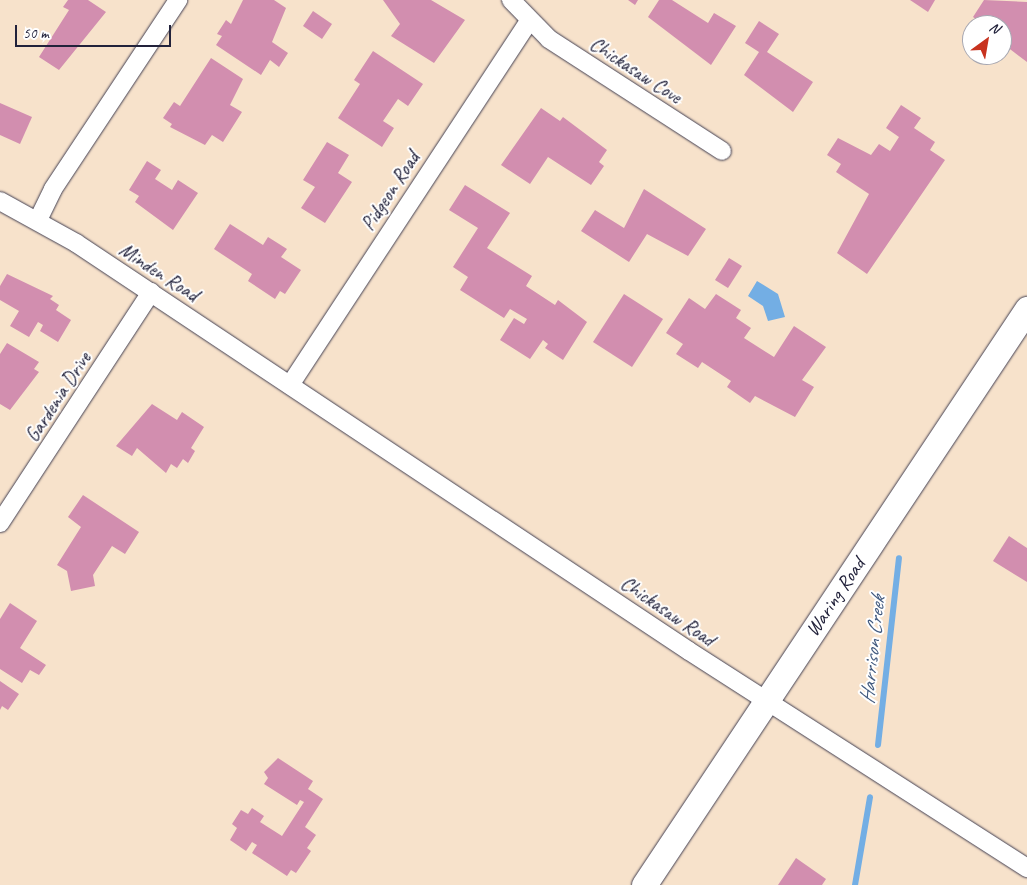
<!DOCTYPE html>
<style>
body{margin:0}
#map{position:relative;width:1027px;height:885px;overflow:hidden;background:#f7e2cb;font-family:Caveat,sans-serif}
div>[style]{position:absolute}
.water>*{inset:0;background:#73aee4}
.stream>*{height:6px;margin:-3px;padding:0 3px;transform-origin:3px;border-radius:3px;background:#73aee4}
.building>*{inset:0;background:#d28eaf}
.roads{filter:drop-shadow(0 0 1px #423f51) drop-shadow(0 0 1px #423f51)}
.street>*{height:18px;margin:-9px;padding:0 9px;transform-origin:9px;border-radius:9px;background:#fff}
.secondary>*{height:25px;margin:-12.5px;padding:0 12.5px;transform-origin:12.5px;border-radius:12.5px;background:#fff}
span{translate:-50% -50%;white-space:nowrap;text-align:center;line-height:1.15;-webkit-text-stroke:4px #fff;paint-order:stroke}
.street-label{font-size:20px;color:#22223b}
.water-label{font-size:21px;color:#425a7f;font-style:italic}
.north{position:absolute;left:962px;top:15px;width:50px;height:50px;box-sizing:border-box;background:#fff;border:1px solid #a7a7b1;border-radius:50%;rotate:32deg;font-size:14px;font-weight:700;line-height:20px;text-align:center;color:#22223b}
.north::after{content:'';display:block;margin:auto;width:18px;height:22px;background:#c8321e;clip-path:polygon(50% 0,100% 100%,50% 72%,0 100%)}
.scale{position:absolute;left:15px;top:25px;width:156px;height:22px;box-sizing:border-box;border:2px solid #22223b;border-top:0;padding-left:6px;font-size:15px;line-height:18px;white-space:nowrap;color:#22223b;-webkit-text-stroke:4px #fff;paint-order:stroke}
</style>
<div id="map">
<div class="water">
<i style="clip-path:polygon(757px 281px,778px 294px,785px 317px,768px 321px,763px 306px,748px 296px)"></i>
</div>
<div class="stream">
<i style="left:878px;top:745px;width:188px;rotate:-83.6deg"></i>
<i style="left:855px;top:885px;width:89px;rotate:-80.3deg"></i>
</div>
<div class="building">
<i style="clip-path:polygon(68px 0,88px 0,106px 12px,59px 70px,39px 57px,69px 10px,63px 7px)"></i>
<i style="clip-path:polygon(243px 0,274px 0,286px 8px,272px 42px,288px 53px,279px 67px,270px 60px,261px 75px,216px 45px,222px 36px,217px 34px,226px 20px,231px 24px)"></i>
<i style="clip-path:polygon(383px 0,431px 0,465px 20px,434px 63px,391px 36px,400px 24px)"></i>
<i style="clip-path:polygon(628px 0,638px 0,635px 5px)"></i>
<i style="clip-path:polygon(659px 0,672px 0,708px 23px,714px 13px,736px 26px,711px 65px,648px 17px)"></i>
<i style="clip-path:polygon(910px 0,935px 0,928px 12px)"></i>
<i style="clip-path:polygon(984px 0,1027px 2px,1027px 62px,1002px 43px,1002px 25px,984px 25px,973px 17px)"></i>
<i style="clip-path:polygon(313px 11px,332px 24px,322px 39px,303px 26px)"></i>
<i style="clip-path:polygon(759px 21px,779px 34px,767px 52px,813px 82px,793px 112px,744px 75px,759px 52px,745px 43px)"></i>
<i style="clip-path:polygon(373px 51px,423px 84px,408px 106px,398px 99px,383px 121px,394px 128px,382px 147px,338px 118px,360px 84px,354px 80px)"></i>
<i style="clip-path:polygon(211px 58px,243px 79px,230px 105px,242px 112px,223px 142px,212px 135px,205px 145px,170px 127px,172px 124px,163px 118px,174px 102px,180px 106px)"></i>
<i style="clip-path:polygon(0 103px,32px 117px,20px 144px,0 135px)"></i>
<i style="clip-path:polygon(901px 105px,921px 118px,914px 128px,935px 142px,930px 150px,945px 160px,867px 274px,837px 253px,869px 194px,836px 172px,841px 164px,827px 155px,838px 138px,871px 155px,879px 144px,890px 151px,899px 137px,886px 128px)"></i>
<i style="clip-path:polygon(541px 108px,560px 121px,563px 117px,607px 150px,599px 162px,604px 166px,591px 185px,548px 157px,530px 184px,501px 165px)"></i>
<i style="clip-path:polygon(327px 142px,349px 155px,338px 173px,352px 182px,325px 223px,301px 208px,315px 187px,303px 180px)"></i>
<i style="clip-path:polygon(147px 161px,161px 170px,155px 179px,172px 190px,178px 180px,198px 193px,173px 230px,135px 202px,139px 196px,129px 190px)"></i>
<i style="clip-path:polygon(465px 185px,510px 213px,487px 248px,532px 276px,526px 286px,555px 305px,558px 300px,587px 322px,563px 360px,545px 348px,548px 344px,543px 340px,530px 359px,500px 340px,514px 318px,524px 324px,527px 319px,510px 309px,504px 318px,460px 290px,468px 277px,453px 267px,478px 228px,449px 210px)"></i>
<i style="clip-path:polygon(644px 189px,706px 229px,688px 256px,647px 234px,629px 262px,581px 231px,595px 210px,624px 228px)"></i>
<i style="clip-path:polygon(230px 224px,263px 245px,268px 237px,287px 249px,281px 257px,301px 270px,285px 294px,280px 291px,275px 299px,248px 281px,252px 274px,214px 249px)"></i>
<i style="clip-path:polygon(729px 258px,742px 266px,728px 288px,715px 280px)"></i>
<i style="clip-path:polygon(7px 274px,53px 296px,50px 299px,59px 305px,56px 310px,71px 320px,58px 342px,40px 331px,43px 325px,38px 322px,29px 337px,10px 326px,19px 311px,0 300px,0 286px)"></i>
<i style="clip-path:polygon(624px 294px,663px 319px,632px 367px,593px 342px)"></i>
<i style="clip-path:polygon(716px 294px,741px 310px,736px 318px,751px 328px,744px 338px,774px 357px,794px 326px,826px 347px,802px 380px,814px 387px,795px 417px,755px 396px,750px 403px,727px 387px,731px 381px,702px 362px,698px 368px,676px 354px,683px 344px,666px 333px,689px 298px,705px 309px)"></i>
<i style="clip-path:polygon(7px 343px,39px 362px,34px 369px,39px 372px,10px 410px,0 404px,0 354px)"></i>
<i style="clip-path:polygon(152px 404px,177px 420px,182px 412px,204px 427px,191px 448px,195px 451px,188px 463px,183px 459px,177px 468px,171px 464px,166px 473px,137px 448px,132px 456px,116px 446px)"></i>
<i style="clip-path:polygon(83px 495px,139px 532px,125px 554px,112px 546px,93px 575px,95px 586px,71px 591px,67px 571px,57px 565px,81px 527px,68px 517px)"></i>
<i style="clip-path:polygon(1009px 536px,1027px 548px,1027px 582px,993px 561px)"></i>
<i style="clip-path:polygon(10px 603px,37px 621px,20px 648px,46px 665px,39px 675px,30px 670px,22px 683px,0 669px,0 619px)"></i>
<i style="clip-path:polygon(0 681px,19px 694px,8px 710px,2px 706px,0 710px)"></i>
<i style="clip-path:polygon(278px 758px,313px 781px,308px 789px,323px 799px,305px 827px,316px 835px,307px 848px,311px 851px,296px 873px,291px 870px,287px 876px,252px 853px,257px 845px,252px 842px,246px 851px,230px 840px,237px 828px,232px 824px,241px 810px,248px 814px,252px 808px,264px 816px,260px 822px,282px 836px,304px 802px,300px 800px,297px 805px,264px 784px,268px 778px,264px 772px)"></i>
<i style="clip-path:polygon(796px 858px,826px 879px,822px 885px,778px 885px)"></i>
</div>
<div class="roads">
<div class="street">
<i style="left:511px;top:0;width:54px;rotate:45.7deg"></i>
<i style="left:549px;top:39px;width:206px;rotate:32.9deg"></i>
<i style="left:0;top:201px;width:87px;rotate:28.9deg"></i>
<i style="left:76px;top:243px;width:736px;rotate:33.65deg"></i>
<i style="left:689px;top:651px;width:402px;rotate:32.7deg"></i>
<i style="left:38px;top:220px;width:34px;rotate:-64deg"></i>
<i style="left:53px;top:189px;width:227px;rotate:-56.5deg"></i>
<i style="left:290px;top:385px;width:434px;rotate:-56.7deg"></i>
<i style="left:0;top:523px;width:276px;rotate:-56.8deg"></i>
</div>
<div class="secondary">
<i style="left:644px;top:885px;width:692px;rotate:-56.38deg"></i>
</div>
</div>
<div class="street-label">
<span style="left:636px;top:70px;rotate:33deg">Chickasaw Cove</span>
<span style="left:390px;top:191px;rotate:-57deg">Pidgeon Road</span>
<span style="left:159px;top:272px;rotate:33deg">Minden Road</span>
<span style="left:58px;top:397px;rotate:-57deg">Gardenia Drive</span>
<span style="left:835px;top:597px;rotate:-56deg">Waring Road</span>
<span style="left:668px;top:611px;rotate:34deg">Chickasaw Road</span>
</div>
<div class="water-label">
<span style="left:872px;top:650px;rotate:-84deg">Harrison Creek</span>
</div>
<div class="north">N</div>
<div class="scale">50 m</div>
</div>
